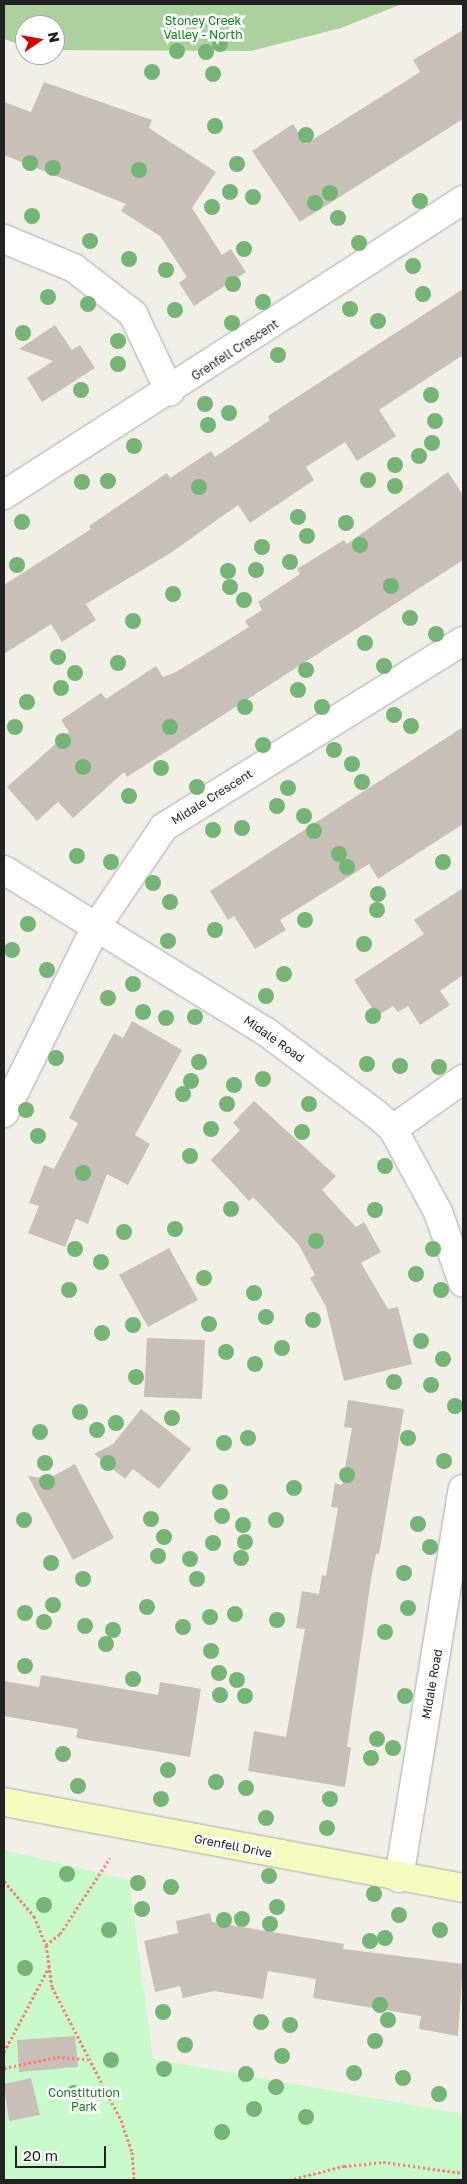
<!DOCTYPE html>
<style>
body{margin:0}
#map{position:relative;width:467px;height:2184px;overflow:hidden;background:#f2efe9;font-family:"Golos Text",sans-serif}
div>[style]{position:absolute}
.forest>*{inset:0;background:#add19e}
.park>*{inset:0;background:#c8facc}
.building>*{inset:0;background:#c7bfb8}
.path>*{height:3px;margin-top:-1.5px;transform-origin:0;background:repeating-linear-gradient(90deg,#fa8072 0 2.5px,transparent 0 5px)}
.roads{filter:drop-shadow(0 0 1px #a9a9a9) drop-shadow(0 0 1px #a9a9a9)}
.street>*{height:28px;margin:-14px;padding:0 14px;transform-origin:14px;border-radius:14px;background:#fff}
.secondary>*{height:28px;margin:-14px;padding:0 14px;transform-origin:14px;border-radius:14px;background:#f7fabf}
.trees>*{width:16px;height:16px;margin:-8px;border-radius:50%;background:#74b475}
span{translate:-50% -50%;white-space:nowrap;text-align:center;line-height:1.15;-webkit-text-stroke:5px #fff;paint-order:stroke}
.park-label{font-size:12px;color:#0c8416}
.street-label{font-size:12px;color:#222}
.frame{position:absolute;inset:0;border:5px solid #222;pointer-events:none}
.north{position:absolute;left:15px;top:15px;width:50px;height:50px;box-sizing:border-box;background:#fff;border:1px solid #a7a7a7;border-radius:50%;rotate:78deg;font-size:14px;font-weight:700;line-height:20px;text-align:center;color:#222}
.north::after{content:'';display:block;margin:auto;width:18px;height:22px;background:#d40000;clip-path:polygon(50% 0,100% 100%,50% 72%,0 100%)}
.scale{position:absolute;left:15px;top:2146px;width:91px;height:22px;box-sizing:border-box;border:2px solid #222;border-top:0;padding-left:6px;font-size:15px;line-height:18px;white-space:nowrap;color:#222;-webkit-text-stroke:4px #fff;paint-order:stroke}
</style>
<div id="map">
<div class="forest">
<i style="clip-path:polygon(4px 4px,402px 4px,341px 28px,251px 51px,55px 50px,55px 25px,25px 25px,25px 46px,4px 39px)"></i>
</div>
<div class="park">
<i style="clip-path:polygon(4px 1850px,129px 1880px,153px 2059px,463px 2114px,463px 2180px,4px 2180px)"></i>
</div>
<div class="building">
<i style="clip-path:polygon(463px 30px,463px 119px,300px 222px,252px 151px,293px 124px,306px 144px,420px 72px,413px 60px)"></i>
<i style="clip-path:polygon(44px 82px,152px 120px,149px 128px,216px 172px,192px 208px,222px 255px,231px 249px,246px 272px,194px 306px,179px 283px,187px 277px,160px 236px,121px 211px,126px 204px,4px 155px,4px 102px,31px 112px)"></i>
<i style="clip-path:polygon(463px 289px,463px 355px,379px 410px,396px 436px,357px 461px,345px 442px,306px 467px,314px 480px,250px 523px,238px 505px,172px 552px,86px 604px,96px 620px,62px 642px,51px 624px,4px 654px,4px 585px,91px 529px,89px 526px,167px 473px,170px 478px,211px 451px,215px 457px,270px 420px,268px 416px)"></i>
<i style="clip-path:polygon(55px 325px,72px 350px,80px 345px,95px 368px,42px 402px,27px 378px,53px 361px,19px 349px)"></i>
<i style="clip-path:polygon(448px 472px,463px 495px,463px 560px,127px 777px,124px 772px,73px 818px,58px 802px,37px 821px,7px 787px,69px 732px,61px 720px,101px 693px,106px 699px,156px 666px,163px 677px,176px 672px,249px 627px,245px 621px,262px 610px,258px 602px,300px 574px,297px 569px,344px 540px,347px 544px)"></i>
<i style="clip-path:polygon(463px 727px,463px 824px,378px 879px,369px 864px,280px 920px,286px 930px,255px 949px,234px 916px,228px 920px,210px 891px)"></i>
<i style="clip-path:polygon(463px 888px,463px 975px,440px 991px,450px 1005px,420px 1025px,408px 1006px,398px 1012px,393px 1006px,377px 1016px,354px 980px,424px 934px,414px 920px)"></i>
<i style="clip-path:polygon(132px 1021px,182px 1050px,135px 1135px,150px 1144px,128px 1185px,107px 1174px,88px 1224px,76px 1219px,65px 1247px,28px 1233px,39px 1206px,29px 1203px,44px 1165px,54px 1169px,78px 1123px,69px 1118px,95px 1068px,114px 1033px,123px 1038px)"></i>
<i style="clip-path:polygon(254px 1101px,336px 1176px,322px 1190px,356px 1227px,364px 1222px,381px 1252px,361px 1263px,388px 1309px,398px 1307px,412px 1364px,344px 1381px,326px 1307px,310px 1278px,315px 1275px,299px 1245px,253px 1197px,249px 1201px,211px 1160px,240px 1130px,233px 1123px)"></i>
<i style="clip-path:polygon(169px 1248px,198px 1300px,148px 1327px,119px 1275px)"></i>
<i style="clip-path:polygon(147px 1338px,205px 1340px,202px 1399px,144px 1397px)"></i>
<i style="clip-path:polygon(348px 1400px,404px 1409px,379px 1554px,376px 1554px,371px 1579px,347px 1747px,351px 1747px,345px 1787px,248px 1771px,254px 1731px,286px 1737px,305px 1629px,296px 1628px,302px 1591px,319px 1594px,322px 1575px,326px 1576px,338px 1508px,331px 1507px,335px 1483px,342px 1485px,352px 1428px,344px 1427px)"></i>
<i style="clip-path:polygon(141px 1409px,191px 1449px,159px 1489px,133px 1469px,125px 1479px,94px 1454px,113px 1444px)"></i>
<i style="clip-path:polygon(75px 1464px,114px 1538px,73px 1560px,28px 1476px,48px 1479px)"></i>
<i style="clip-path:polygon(41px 1675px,158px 1695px,160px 1682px,201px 1689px,190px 1757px,76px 1738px,78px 1729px,4px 1716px,4px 1681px,39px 1687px)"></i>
<i style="clip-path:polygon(210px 1913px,212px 1922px,344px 1944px,343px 1949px,463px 1964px,458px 2036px,419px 2029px,421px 2016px,313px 1998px,316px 1979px,268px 1971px,263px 1999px,214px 1991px,183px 1998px,180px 1986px,155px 1992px,144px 1941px,178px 1933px,176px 1921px)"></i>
<i style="clip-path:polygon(75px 2036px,78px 2067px,19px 2072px,17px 2040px)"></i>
<i style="clip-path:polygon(31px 2078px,40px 2115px,9px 2121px,4px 2084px)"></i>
</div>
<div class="path">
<i style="left:4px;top:1881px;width:46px;rotate:49.4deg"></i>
<i style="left:34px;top:1916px;width:31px;rotate:68deg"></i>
<i style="left:46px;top:1945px;width:42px;rotate:81.9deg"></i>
<i style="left:52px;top:1987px;width:150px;rotate:62.6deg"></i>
<i style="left:121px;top:2120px;width:34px;rotate:71deg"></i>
<i style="left:132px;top:2152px;width:28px;rotate:86deg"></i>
<i style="left:46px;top:1945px;width:18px;rotate:-38deg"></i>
<i style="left:60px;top:1934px;width:91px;rotate:-56.7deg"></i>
<i style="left:4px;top:2052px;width:96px;rotate:-62.1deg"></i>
<i style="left:4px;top:2068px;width:54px;rotate:-11.7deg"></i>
<i style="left:57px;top:2057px;width:31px;rotate:4deg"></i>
<i style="left:289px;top:2180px;width:57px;rotate:-14.3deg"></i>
<i style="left:344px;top:2166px;width:39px;rotate:-6deg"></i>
<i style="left:383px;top:2162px;width:81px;rotate:7.8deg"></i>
</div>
<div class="roads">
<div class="street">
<i style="left:4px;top:239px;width:76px;rotate:22.5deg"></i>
<i style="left:74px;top:268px;width:75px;rotate:37.9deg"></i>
<i style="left:133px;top:314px;width:86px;rotate:64.6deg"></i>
<i style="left:4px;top:495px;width:546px;rotate:-32.73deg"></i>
<i style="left:4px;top:870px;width:307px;rotate:31.7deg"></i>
<i style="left:265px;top:1031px;width:139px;rotate:36.8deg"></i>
<i style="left:376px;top:1114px;width:23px;rotate:41deg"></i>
<i style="left:393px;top:1129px;width:94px;rotate:61.5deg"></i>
<i style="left:438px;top:1212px;width:75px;rotate:70.6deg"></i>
<i style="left:4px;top:1113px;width:208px;rotate:-63.7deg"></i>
<i style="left:96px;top:927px;width:121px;rotate:-55.8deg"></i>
<i style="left:164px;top:827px;width:352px;rotate:-31.9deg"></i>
<i style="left:393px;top:1129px;width:86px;rotate:-35.5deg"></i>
<i style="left:399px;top:1878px;width:394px;rotate:-80.7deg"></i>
</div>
<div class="secondary">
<i style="left:4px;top:1802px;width:467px;rotate:10.6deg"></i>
</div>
</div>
<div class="trees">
<i style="left:220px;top:44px"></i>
<i style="left:177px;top:51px"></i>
<i style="left:206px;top:52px"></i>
<i style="left:152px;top:72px"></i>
<i style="left:213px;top:74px"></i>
<i style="left:215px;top:126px"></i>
<i style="left:306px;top:135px"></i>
<i style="left:30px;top:163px"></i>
<i style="left:237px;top:164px"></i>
<i style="left:53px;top:168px"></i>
<i style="left:139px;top:170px"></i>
<i style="left:230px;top:192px"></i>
<i style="left:330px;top:193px"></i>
<i style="left:253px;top:197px"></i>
<i style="left:420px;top:201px"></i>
<i style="left:315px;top:203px"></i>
<i style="left:212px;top:207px"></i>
<i style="left:32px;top:216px"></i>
<i style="left:338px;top:218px"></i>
<i style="left:90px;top:241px"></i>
<i style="left:359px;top:243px"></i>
<i style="left:244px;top:249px"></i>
<i style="left:129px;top:259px"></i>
<i style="left:413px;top:266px"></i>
<i style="left:166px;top:270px"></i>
<i style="left:233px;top:284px"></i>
<i style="left:423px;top:294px"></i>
<i style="left:48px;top:297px"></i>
<i style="left:263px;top:302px"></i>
<i style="left:88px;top:304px"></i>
<i style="left:350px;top:309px"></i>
<i style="left:175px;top:310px"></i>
<i style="left:378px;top:321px"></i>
<i style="left:232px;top:323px"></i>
<i style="left:23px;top:333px"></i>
<i style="left:118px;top:341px"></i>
<i style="left:278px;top:355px"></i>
<i style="left:118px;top:364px"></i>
<i style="left:81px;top:390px"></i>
<i style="left:431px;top:395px"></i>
<i style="left:205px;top:404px"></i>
<i style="left:229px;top:413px"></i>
<i style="left:435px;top:421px"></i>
<i style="left:208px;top:425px"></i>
<i style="left:432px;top:443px"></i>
<i style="left:134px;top:446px"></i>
<i style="left:419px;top:456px"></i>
<i style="left:395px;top:465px"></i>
<i style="left:368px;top:480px"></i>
<i style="left:108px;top:481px"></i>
<i style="left:82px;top:482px"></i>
<i style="left:395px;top:486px"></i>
<i style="left:199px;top:487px"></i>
<i style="left:298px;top:517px"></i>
<i style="left:22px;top:522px"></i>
<i style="left:346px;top:523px"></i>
<i style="left:307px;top:536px"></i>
<i style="left:360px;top:545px"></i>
<i style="left:262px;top:547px"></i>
<i style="left:290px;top:562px"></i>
<i style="left:17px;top:565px"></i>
<i style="left:256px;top:570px"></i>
<i style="left:228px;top:571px"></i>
<i style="left:391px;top:586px"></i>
<i style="left:230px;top:587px"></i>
<i style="left:173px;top:594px"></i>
<i style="left:244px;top:600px"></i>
<i style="left:410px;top:618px"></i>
<i style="left:133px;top:621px"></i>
<i style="left:436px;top:634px"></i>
<i style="left:365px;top:643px"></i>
<i style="left:58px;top:657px"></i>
<i style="left:118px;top:663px"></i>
<i style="left:384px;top:666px"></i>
<i style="left:306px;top:670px"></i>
<i style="left:75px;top:673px"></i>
<i style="left:61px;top:688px"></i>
<i style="left:298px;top:690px"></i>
<i style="left:27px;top:702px"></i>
<i style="left:245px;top:707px"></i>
<i style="left:322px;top:707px"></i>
<i style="left:394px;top:715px"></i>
<i style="left:411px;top:726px"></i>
<i style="left:15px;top:727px"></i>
<i style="left:170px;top:727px"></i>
<i style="left:63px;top:741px"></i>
<i style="left:263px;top:745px"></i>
<i style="left:334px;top:750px"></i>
<i style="left:352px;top:764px"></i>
<i style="left:83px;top:767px"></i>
<i style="left:161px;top:768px"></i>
<i style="left:362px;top:782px"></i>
<i style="left:197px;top:787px"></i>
<i style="left:288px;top:788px"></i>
<i style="left:129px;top:796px"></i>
<i style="left:277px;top:806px"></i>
<i style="left:304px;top:816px"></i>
<i style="left:242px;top:828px"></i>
<i style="left:213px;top:830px"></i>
<i style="left:314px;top:831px"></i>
<i style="left:339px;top:854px"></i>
<i style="left:77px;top:856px"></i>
<i style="left:111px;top:862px"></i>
<i style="left:443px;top:862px"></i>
<i style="left:347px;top:867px"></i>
<i style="left:153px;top:883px"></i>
<i style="left:378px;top:894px"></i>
<i style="left:170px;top:902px"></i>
<i style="left:377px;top:910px"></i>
<i style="left:305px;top:920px"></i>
<i style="left:28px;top:924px"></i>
<i style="left:215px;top:930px"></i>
<i style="left:168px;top:941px"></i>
<i style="left:364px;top:944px"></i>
<i style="left:12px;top:950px"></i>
<i style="left:47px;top:970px"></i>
<i style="left:284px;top:974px"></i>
<i style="left:133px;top:984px"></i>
<i style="left:266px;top:996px"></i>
<i style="left:108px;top:998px"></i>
<i style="left:143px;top:1012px"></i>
<i style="left:373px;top:1016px"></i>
<i style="left:195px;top:1017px"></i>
<i style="left:166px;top:1018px"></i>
<i style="left:56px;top:1058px"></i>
<i style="left:199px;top:1062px"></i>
<i style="left:367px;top:1064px"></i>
<i style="left:400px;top:1066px"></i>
<i style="left:439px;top:1067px"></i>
<i style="left:263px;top:1079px"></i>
<i style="left:191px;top:1081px"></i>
<i style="left:234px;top:1085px"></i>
<i style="left:183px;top:1094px"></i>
<i style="left:227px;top:1104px"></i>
<i style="left:309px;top:1104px"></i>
<i style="left:26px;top:1110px"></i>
<i style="left:211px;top:1129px"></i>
<i style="left:302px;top:1132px"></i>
<i style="left:38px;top:1136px"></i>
<i style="left:190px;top:1156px"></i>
<i style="left:385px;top:1166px"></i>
<i style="left:83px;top:1173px"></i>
<i style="left:231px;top:1209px"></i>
<i style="left:375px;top:1210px"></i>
<i style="left:175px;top:1229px"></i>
<i style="left:124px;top:1232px"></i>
<i style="left:316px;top:1241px"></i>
<i style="left:75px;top:1249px"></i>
<i style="left:433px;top:1249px"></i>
<i style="left:101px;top:1262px"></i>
<i style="left:416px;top:1274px"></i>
<i style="left:204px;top:1278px"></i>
<i style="left:69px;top:1290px"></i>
<i style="left:441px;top:1290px"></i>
<i style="left:254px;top:1293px"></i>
<i style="left:266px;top:1317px"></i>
<i style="left:313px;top:1320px"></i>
<i style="left:209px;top:1324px"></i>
<i style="left:133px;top:1325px"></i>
<i style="left:102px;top:1333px"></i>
<i style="left:421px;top:1341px"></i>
<i style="left:282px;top:1348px"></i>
<i style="left:226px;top:1352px"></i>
<i style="left:443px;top:1359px"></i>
<i style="left:255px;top:1364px"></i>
<i style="left:136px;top:1377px"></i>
<i style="left:394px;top:1382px"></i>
<i style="left:431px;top:1385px"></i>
<i style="left:455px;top:1406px"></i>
<i style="left:80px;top:1412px"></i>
<i style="left:172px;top:1418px"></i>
<i style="left:116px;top:1423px"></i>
<i style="left:97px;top:1430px"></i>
<i style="left:40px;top:1432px"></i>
<i style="left:248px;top:1438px"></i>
<i style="left:408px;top:1438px"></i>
<i style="left:224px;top:1443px"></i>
<i style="left:444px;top:1461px"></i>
<i style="left:45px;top:1463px"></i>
<i style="left:108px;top:1463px"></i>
<i style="left:347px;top:1475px"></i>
<i style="left:47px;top:1482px"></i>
<i style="left:294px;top:1488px"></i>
<i style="left:220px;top:1492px"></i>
<i style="left:222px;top:1516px"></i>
<i style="left:151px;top:1519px"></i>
<i style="left:24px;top:1520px"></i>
<i style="left:276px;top:1520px"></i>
<i style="left:418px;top:1524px"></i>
<i style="left:243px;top:1525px"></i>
<i style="left:164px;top:1537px"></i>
<i style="left:245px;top:1542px"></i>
<i style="left:213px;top:1543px"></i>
<i style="left:430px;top:1547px"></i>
<i style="left:158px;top:1556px"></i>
<i style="left:241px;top:1558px"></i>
<i style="left:190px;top:1559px"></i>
<i style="left:51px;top:1563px"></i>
<i style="left:404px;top:1573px"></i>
<i style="left:83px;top:1579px"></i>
<i style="left:197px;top:1579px"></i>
<i style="left:53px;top:1605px"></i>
<i style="left:147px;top:1607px"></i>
<i style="left:408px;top:1608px"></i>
<i style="left:25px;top:1613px"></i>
<i style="left:235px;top:1614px"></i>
<i style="left:210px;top:1617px"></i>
<i style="left:277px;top:1620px"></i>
<i style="left:44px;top:1622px"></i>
<i style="left:85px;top:1626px"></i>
<i style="left:183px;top:1627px"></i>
<i style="left:113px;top:1630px"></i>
<i style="left:385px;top:1632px"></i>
<i style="left:106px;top:1644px"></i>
<i style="left:211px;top:1651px"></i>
<i style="left:25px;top:1666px"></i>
<i style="left:219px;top:1673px"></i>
<i style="left:133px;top:1679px"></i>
<i style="left:237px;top:1680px"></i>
<i style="left:220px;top:1695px"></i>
<i style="left:245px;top:1696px"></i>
<i style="left:405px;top:1696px"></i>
<i style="left:377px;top:1739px"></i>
<i style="left:393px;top:1748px"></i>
<i style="left:63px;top:1754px"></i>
<i style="left:371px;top:1758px"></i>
<i style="left:168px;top:1770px"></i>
<i style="left:216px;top:1782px"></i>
<i style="left:78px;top:1786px"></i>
<i style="left:246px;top:1788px"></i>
<i style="left:161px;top:1799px"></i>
<i style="left:330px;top:1799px"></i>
<i style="left:266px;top:1818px"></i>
<i style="left:327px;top:1828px"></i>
<i style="left:67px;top:1874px"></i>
<i style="left:269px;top:1876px"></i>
<i style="left:138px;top:1883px"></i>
<i style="left:171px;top:1887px"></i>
<i style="left:374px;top:1894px"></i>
<i style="left:44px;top:1905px"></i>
<i style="left:277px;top:1907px"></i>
<i style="left:142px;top:1909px"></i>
<i style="left:399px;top:1915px"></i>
<i style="left:242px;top:1919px"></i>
<i style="left:224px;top:1920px"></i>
<i style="left:270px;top:1924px"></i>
<i style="left:109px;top:1930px"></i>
<i style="left:440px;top:1930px"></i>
<i style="left:385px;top:1938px"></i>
<i style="left:370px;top:1941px"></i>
<i style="left:25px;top:1968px"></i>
<i style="left:380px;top:2005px"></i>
<i style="left:163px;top:2012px"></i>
<i style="left:388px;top:2020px"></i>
<i style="left:261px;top:2022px"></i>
<i style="left:290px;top:2025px"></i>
<i style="left:375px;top:2041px"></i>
<i style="left:185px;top:2045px"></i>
<i style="left:282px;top:2056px"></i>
<i style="left:111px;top:2060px"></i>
<i style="left:164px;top:2069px"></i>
<i style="left:354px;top:2073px"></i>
<i style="left:246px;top:2074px"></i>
<i style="left:403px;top:2078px"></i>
<i style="left:276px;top:2087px"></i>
<i style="left:74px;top:2093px"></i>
<i style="left:439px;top:2094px"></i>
<i style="left:254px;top:2109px"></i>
<i style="left:306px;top:2117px"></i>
<i style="left:222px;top:2132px"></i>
</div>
<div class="park-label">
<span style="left:203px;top:28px">Stoney Creek<br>Valley - North</span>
<span style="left:84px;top:2100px">Constitution<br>Park</span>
</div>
<div class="street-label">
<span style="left:235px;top:350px;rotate:-33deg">Grenfell Crescent</span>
<span style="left:212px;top:797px;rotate:-32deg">Midale Crescent</span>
<span style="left:274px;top:1039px;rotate:35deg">Midale Road</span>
<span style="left:432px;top:1684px;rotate:-80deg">Midale Road</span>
<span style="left:233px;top:1846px;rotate:11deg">Grenfell Drive</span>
</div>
<div class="frame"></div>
<div class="north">N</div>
<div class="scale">20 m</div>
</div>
